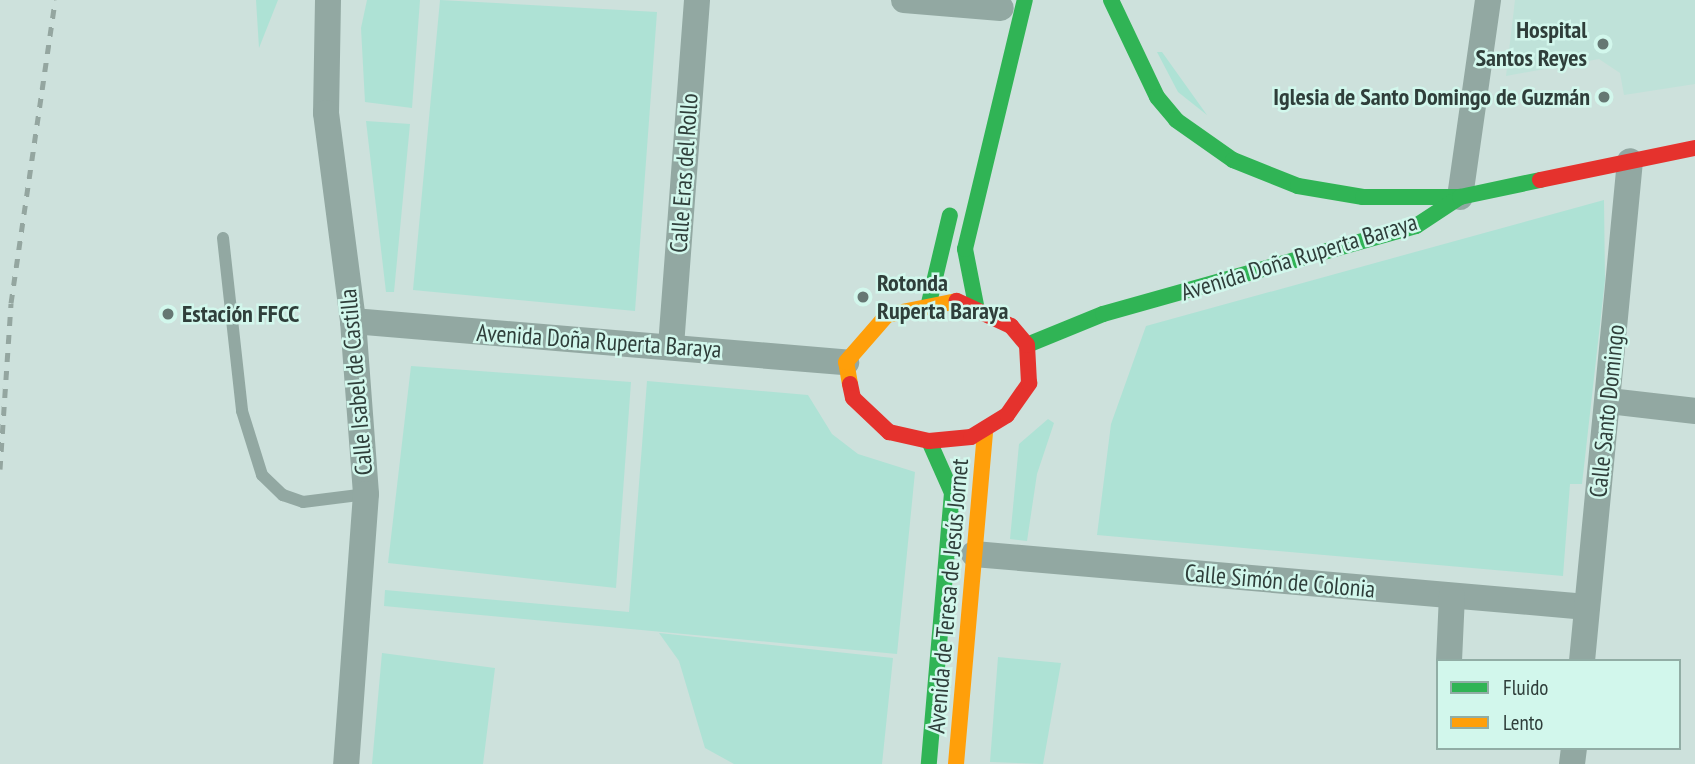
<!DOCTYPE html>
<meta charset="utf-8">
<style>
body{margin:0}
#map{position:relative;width:1695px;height:764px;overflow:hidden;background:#cde1dc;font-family:"PT Sans Narrow",sans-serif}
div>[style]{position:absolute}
.built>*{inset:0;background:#bfe2d9}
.green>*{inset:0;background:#aee2d5}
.lane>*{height:12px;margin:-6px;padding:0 6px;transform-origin:6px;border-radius:6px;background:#92a8a2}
.street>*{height:26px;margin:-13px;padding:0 13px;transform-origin:13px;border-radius:13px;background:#92a8a2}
.fast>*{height:16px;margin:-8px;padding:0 8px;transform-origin:8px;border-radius:8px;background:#30b455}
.slow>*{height:16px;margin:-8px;padding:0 8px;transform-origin:8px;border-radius:8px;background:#ff9f0a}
.jam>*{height:16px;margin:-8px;padding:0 8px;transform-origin:8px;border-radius:8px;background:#e5322d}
.rail>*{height:5px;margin-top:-2.5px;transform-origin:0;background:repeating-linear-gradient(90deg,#94a6a0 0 9px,transparent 0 18px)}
.dots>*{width:19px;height:19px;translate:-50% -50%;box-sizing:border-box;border:4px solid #d2f7ec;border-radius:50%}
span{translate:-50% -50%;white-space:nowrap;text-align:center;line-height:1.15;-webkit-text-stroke:5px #d2f7ec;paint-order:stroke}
.poi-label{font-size:24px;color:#2f3e3a;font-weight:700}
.right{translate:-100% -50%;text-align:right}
.left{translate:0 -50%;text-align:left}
.street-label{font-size:24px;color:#2f3e3a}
.legend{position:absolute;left:1436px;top:659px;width:245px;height:91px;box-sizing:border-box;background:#d2f7ec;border:2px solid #91ada5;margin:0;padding:9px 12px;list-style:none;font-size:21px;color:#2f3e3a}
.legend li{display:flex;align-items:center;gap:14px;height:35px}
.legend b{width:35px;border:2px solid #91ada5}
</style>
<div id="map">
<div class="built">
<i style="clip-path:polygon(1515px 0,1695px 0,1695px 84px,1624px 95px,1620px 73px,1599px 59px,1506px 76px)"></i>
</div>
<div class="green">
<i style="clip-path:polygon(256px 0,278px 0,259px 48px)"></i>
<i style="clip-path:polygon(367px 0,420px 0,412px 108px,365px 102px,361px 28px)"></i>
<i style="clip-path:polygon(440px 0,657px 12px,635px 311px,413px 290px)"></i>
<i style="clip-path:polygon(1157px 52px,1162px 52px,1207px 115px,1178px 92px)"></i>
<i style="clip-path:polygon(366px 121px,410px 124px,394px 292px,386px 292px)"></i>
<i style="clip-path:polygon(1604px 200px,1605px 280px,1582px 484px,1570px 484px,1563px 576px,1097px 535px,1111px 424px,1146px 326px)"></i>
<i style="clip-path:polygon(411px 366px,631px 382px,616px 588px,388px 563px)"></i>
<i style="clip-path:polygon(647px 381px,808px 395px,832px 434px,858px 454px,915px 472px,897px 654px,384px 606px,385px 590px,629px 612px)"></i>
<i style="clip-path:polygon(1048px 419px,1054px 423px,1037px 474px,1027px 541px,1010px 539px,1019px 444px)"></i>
<i style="clip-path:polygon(659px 633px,893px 658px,882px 764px,734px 764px,705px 748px,679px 661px)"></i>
<i style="clip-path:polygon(382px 653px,495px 668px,483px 764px,372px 764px)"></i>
<i style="clip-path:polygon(998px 657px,1061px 663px,1043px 764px,990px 762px)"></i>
</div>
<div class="lane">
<i style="left:223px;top:238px;width:174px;rotate:83.7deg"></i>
<i style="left:242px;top:411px;width:67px;rotate:72.6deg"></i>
<i style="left:262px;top:475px;width:29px;rotate:44deg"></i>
<i style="left:283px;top:495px;width:21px;rotate:19deg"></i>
<i style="left:303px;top:502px;width:64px;rotate:-7.2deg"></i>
</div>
<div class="street">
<i style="left:328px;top:0;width:113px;rotate:91deg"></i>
<i style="left:326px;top:113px;width:210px;rotate:82.6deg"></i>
<i style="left:353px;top:321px;width:173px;rotate:85.7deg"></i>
<i style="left:366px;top:494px;width:271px;rotate:94.2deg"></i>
<i style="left:904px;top:0;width:97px;rotate:4.7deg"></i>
<i style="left:1460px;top:197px;width:199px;rotate:-81.9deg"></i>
<i style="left:353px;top:321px;width:495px;rotate:4.8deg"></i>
<i style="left:671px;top:346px;width:347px;rotate:-85.7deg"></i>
<i style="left:1609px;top:401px;width:87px;rotate:6.6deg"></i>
<i style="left:974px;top:554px;width:615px;rotate:4.94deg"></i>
<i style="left:1449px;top:661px;width:65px;rotate:-87.4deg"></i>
<i style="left:1582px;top:661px;width:502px;rotate:-84.52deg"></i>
<i style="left:1572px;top:764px;width:16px;rotate:-83deg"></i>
</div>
<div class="fast">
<i style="left:1111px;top:0;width:107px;rotate:64.6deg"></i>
<i style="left:1157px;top:97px;width:30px;rotate:50deg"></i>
<i style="left:1176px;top:120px;width:70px;rotate:35.1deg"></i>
<i style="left:1233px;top:160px;width:70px;rotate:21.8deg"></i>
<i style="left:1298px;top:186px;width:66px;rotate:9.6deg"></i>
<i style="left:1363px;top:197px;width:97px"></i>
<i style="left:929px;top:303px;width:90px;rotate:-76.6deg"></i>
<i style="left:976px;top:305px;width:57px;rotate:-101.1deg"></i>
<i style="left:965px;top:249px;width:256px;rotate:-76.5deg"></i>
<i style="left:1027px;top:345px;width:82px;rotate:-22.2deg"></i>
<i style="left:1103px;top:314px;width:325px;rotate:-15.7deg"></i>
<i style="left:1416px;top:226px;width:53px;rotate:-33.4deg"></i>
<i style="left:1460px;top:197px;width:82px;rotate:-12deg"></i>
<i style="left:929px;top:441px;width:57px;rotate:66.1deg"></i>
<i style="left:952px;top:493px;width:272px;rotate:94.9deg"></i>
</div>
<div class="slow">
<i style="left:850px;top:384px;width:22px;rotate:-100deg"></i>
<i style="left:846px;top:362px;width:62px;rotate:-48.9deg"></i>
<i style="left:887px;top:315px;width:71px;rotate:-11.3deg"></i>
<i style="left:956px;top:764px;width:333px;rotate:-85deg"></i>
</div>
<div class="jam">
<i style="left:1540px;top:180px;width:158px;rotate:-11.7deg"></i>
<i style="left:850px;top:384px;width:14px;rotate:78deg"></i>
<i style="left:853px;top:398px;width:50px;rotate:43.4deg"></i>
<i style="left:889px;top:432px;width:41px;rotate:12.7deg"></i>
<i style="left:929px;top:441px;width:42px;rotate:-5.4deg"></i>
<i style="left:971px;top:437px;width:42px;rotate:-31.4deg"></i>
<i style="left:1007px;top:415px;width:39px;rotate:-55deg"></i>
<i style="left:1029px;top:383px;width:38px;rotate:-93deg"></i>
<i style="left:1027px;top:345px;width:25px;rotate:-130deg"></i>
<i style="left:1011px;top:326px;width:60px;rotate:-155.2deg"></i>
</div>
<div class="rail">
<i style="left:0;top:469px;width:166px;rotate:-86.2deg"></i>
<i style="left:11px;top:303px;width:306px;rotate:-81.7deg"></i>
</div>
<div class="dots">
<i style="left:1603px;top:44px;background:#667773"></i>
<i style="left:1604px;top:97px;background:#667773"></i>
<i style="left:863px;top:297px;background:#667773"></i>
<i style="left:168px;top:314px;background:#667773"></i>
</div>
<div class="poi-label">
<span class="right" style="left:1587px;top:44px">Hospital<br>Santos Reyes</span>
<span class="right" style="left:1590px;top:97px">Iglesia de Santo Domingo de Guzmán</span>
<span class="left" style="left:877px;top:297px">Rotonda<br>Ruperta Baraya</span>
<span class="left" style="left:182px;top:314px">Estación FFCC</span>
</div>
<div class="street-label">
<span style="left:684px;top:173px;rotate:-86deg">Calle Eras del Rollo</span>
<span style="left:1299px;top:257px;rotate:-17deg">Avenida Doña Ruperta Baraya</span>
<span style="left:599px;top:341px;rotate:4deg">Avenida Doña Ruperta Baraya</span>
<span style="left:356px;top:382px;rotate:-95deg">Calle Isabel de Castilla</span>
<span style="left:1607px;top:411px;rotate:-84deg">Calle Santo Domingo</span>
<span style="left:1280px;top:581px;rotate:5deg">Calle Simón de Colonia</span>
<span style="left:948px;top:596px;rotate:-85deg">Avenida de Teresa de Jesús Jornet</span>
</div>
<ul class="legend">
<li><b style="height:9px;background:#30b455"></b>Fluido</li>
<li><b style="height:9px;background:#ff9f0a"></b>Lento</li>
</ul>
</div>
